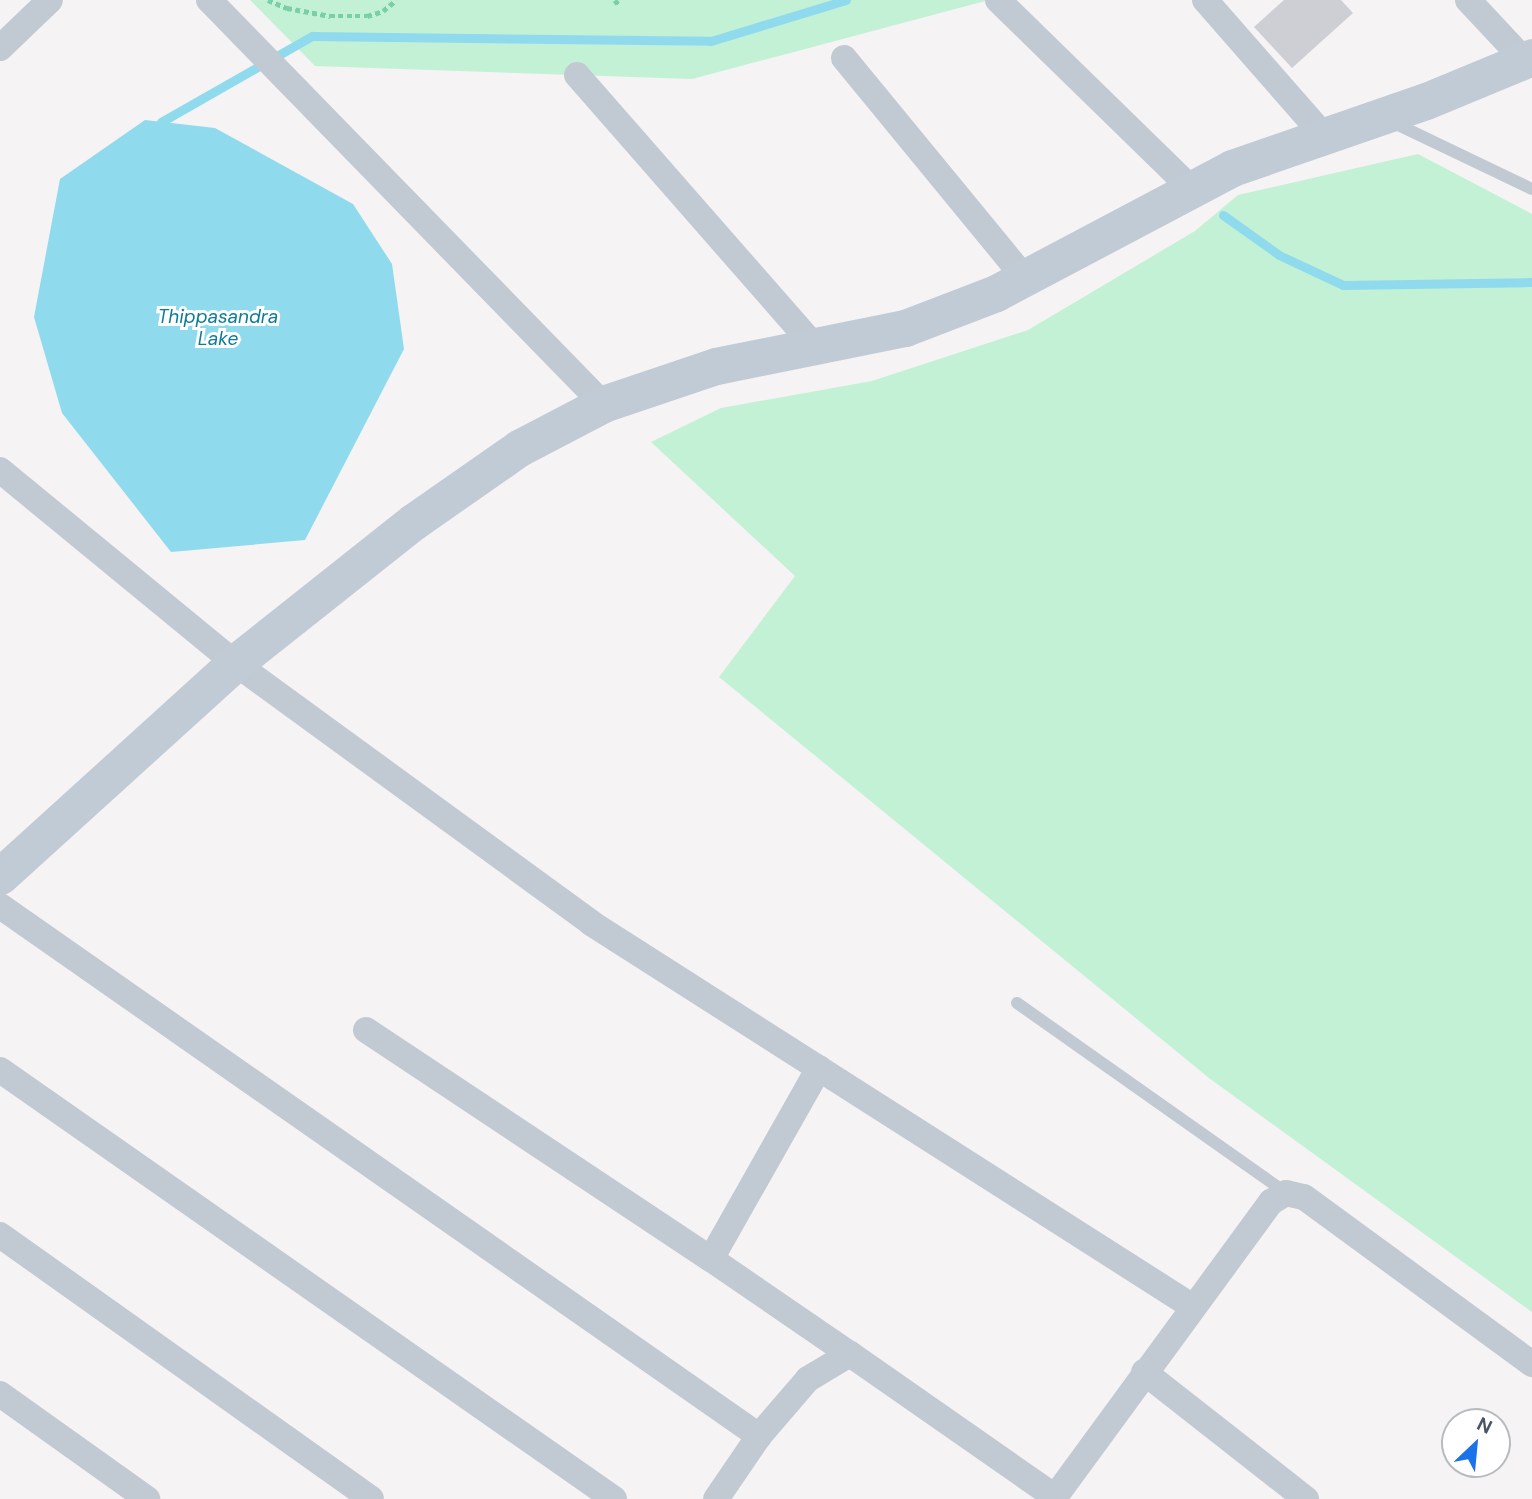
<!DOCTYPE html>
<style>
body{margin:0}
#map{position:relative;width:1532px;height:1499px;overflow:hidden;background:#f5f3f3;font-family:"DM Sans",sans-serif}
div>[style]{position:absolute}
.green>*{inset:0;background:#c3f1d5}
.water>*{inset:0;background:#90daee}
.stream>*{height:9px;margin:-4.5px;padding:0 4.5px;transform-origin:4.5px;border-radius:4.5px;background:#90daee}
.building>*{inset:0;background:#cdcfd5}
.path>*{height:4.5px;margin-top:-2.25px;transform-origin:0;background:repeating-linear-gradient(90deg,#7ad0a6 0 5px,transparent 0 8.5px)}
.service>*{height:12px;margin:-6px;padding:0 6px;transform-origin:6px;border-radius:6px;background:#c1cad2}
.minor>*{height:26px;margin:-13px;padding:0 13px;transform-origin:13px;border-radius:13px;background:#c1cad2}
.secondary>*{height:37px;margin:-18.5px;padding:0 18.5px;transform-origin:18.5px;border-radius:18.5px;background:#c1cbd6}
span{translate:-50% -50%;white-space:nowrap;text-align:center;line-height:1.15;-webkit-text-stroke:6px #fff;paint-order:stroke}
.water-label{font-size:19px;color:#0c7c9b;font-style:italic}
.north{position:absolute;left:1441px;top:1408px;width:70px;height:70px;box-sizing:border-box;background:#fff;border:2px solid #b7bbc0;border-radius:50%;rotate:26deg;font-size:19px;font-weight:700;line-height:28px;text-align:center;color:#4a5661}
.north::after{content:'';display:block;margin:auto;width:24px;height:32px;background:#1a73e8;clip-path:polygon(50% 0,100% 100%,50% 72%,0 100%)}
</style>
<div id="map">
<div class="green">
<i style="clip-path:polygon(250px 0,989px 0,692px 79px,315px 66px)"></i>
<i style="clip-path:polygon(1418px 154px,1532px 214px,1532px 1312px,1209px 1078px,719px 677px,795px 576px,651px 442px,721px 408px,872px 381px,1028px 330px,1195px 231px,1238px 195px)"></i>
</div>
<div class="water">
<i style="clip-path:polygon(145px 120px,215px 128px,353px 204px,392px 264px,404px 349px,305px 540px,171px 552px,62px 413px,34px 317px,60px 179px)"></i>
</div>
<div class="stream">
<i style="left:161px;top:122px;width:174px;rotate:-29.7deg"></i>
<i style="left:312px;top:36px;width:399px;rotate:0.7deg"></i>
<i style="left:711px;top:41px;width:141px;rotate:-16.9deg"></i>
<i style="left:1223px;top:215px;width:69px;rotate:35.5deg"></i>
<i style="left:1279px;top:255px;width:71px;rotate:25.1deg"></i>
<i style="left:1343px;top:285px;width:189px;rotate:-0.9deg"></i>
</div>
<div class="building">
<i style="clip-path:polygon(1284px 0,1341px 0,1353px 13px,1292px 68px,1254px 27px)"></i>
</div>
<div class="path">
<i style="left:268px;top:0;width:21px;rotate:23deg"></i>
<i style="left:287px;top:8px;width:44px;rotate:10.5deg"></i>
<i style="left:330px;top:16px;width:37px"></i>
<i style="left:367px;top:16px;width:17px;rotate:-17deg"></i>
<i style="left:383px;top:11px;width:17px;rotate:-40deg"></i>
<i style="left:615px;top:0;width:6px;rotate:51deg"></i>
</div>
<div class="service">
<i style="left:1390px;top:121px;width:157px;rotate:25.6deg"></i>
<i style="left:1017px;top:1003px;width:329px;rotate:35.2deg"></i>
</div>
<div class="minor">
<i style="left:209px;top:0;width:564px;rotate:45.72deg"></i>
<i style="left:998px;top:0;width:271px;rotate:44.3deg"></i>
<i style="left:1205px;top:0;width:179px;rotate:48.8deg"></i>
<i style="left:1468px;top:0;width:83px;rotate:46.9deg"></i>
<i style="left:0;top:48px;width:69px;rotate:-43.8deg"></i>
<i style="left:844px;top:58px;width:285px;rotate:50.6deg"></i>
<i style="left:577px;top:75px;width:360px;rotate:48.8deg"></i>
<i style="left:0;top:470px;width:304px;rotate:39.4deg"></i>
<i style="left:235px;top:663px;width:441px;rotate:36.1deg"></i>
<i style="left:591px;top:923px;width:714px;rotate:32.53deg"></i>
<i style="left:0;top:906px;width:926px;rotate:34.93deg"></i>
<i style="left:366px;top:1030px;width:414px;rotate:33.6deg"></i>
<i style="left:819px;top:1068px;width:219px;rotate:119.5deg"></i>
<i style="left:711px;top:1259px;width:168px;rotate:34.4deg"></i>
<i style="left:0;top:1070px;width:749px;rotate:34.94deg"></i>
<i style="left:0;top:1235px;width:455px;rotate:35.4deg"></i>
<i style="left:1144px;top:1372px;width:206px;rotate:38.1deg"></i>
<i style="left:0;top:1394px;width:181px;rotate:35.5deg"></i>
<i style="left:716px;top:1499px;width:76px;rotate:-55.7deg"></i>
<i style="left:759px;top:1436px;width:75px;rotate:-49.3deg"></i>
<i style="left:808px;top:1379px;width:49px;rotate:-30.8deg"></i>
<i style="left:850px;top:1354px;width:250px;rotate:34.9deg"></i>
<i style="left:1055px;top:1497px;width:366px;rotate:-53.8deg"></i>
<i style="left:1271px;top:1202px;width:17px;rotate:-31deg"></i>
<i style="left:1286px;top:1193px;width:18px;rotate:13deg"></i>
<i style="left:1304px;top:1197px;width:283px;rotate:36.2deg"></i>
</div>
<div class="secondary">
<i style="left:0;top:876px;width:317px;rotate:-42.2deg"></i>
<i style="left:235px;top:663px;width:227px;rotate:-38.4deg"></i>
<i style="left:413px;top:522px;width:129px;rotate:-34.9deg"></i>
<i style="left:519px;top:448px;width:95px;rotate:-27.6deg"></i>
<i style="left:603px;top:404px;width:119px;rotate:-18.6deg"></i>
<i style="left:716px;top:366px;width:193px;rotate:-11.4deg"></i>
<i style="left:905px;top:328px;width:97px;rotate:-21deg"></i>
<i style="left:996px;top:293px;width:267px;rotate:-27.9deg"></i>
<i style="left:1232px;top:168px;width:205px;rotate:-19.1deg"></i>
<i style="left:1426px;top:101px;width:115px;rotate:-22.5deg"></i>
</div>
<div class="water-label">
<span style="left:218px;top:328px">Thippasandra<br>Lake</span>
</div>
<div class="north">N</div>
</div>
